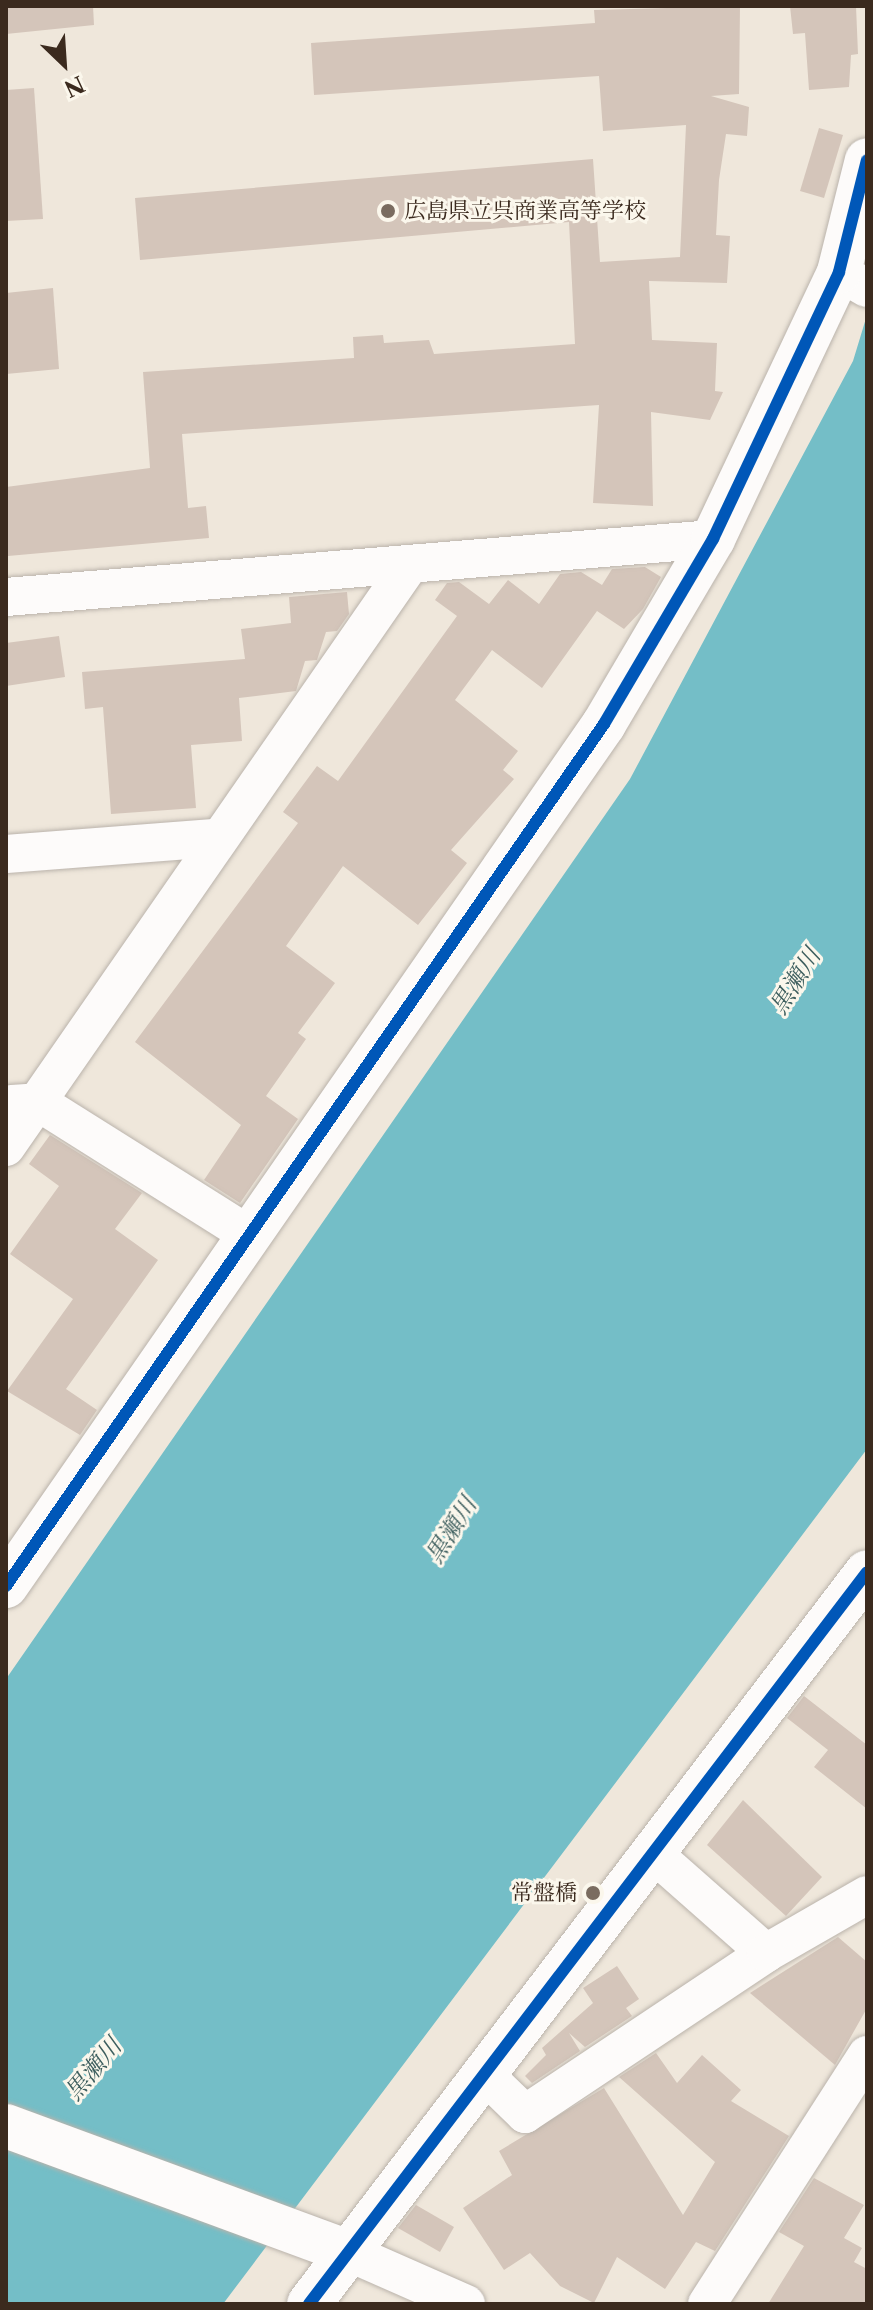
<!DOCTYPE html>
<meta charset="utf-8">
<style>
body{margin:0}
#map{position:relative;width:873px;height:2310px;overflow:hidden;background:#efe7db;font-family:"Libre Caslon Text","Noto Serif JP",serif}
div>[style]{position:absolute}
.water>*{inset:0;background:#74bec7}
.building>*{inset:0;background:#d4c5ba}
.roads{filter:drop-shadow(0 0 2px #bab3ab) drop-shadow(0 0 2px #bab3ab)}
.street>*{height:38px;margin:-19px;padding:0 19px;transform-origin:19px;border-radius:19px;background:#fdfbfa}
.secondary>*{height:44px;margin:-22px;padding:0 22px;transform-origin:22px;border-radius:22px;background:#fdfbfa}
.cycleway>*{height:12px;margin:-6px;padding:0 6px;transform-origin:6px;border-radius:6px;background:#0057b8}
.dots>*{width:22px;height:22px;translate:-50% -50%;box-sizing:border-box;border:4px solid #fbf7ec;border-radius:50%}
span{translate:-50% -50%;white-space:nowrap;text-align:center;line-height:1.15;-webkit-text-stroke:6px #fbf7ec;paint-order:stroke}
.poi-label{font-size:22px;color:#3b2a1e}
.left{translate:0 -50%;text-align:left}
.right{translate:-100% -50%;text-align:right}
.water-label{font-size:24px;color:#3d5e5e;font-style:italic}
.frame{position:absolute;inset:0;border:8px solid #3b2a1e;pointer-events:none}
.north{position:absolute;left:24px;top:24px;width:80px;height:80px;-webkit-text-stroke:6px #fbf7ec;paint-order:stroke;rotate:155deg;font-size:22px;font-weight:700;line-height:32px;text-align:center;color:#3b2a1e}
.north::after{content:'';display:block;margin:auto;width:28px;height:36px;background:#3b2a1e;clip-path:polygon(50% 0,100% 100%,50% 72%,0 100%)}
</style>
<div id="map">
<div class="water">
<i style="clip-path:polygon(867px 315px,867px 1449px,223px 2304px,6px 2304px,6px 1679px,630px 779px,853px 361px)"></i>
</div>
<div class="building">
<i style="clip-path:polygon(6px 6px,93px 6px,94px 25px,6px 34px)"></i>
<i style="clip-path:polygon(740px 6px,739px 94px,711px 96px,749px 107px,747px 136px,726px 134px,719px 180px,716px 235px,730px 236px,727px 283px,649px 281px,652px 340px,717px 343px,715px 391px,723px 392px,710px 420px,651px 412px,653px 506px,593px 503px,599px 405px,182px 434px,188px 508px,206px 506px,209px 538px,8px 556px,6px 487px,150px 468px,143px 372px,354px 358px,353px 337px,383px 335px,384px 343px,429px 340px,434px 354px,575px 344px,569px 222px,140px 260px,135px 198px,593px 159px,600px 262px,680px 257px,686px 125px,603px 131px,599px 76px,314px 95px,311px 43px,595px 23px,594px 10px)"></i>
<i style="clip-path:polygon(790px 6px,856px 6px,858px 54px,851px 55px,849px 87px,809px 90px,805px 33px,793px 34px)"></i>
<i style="clip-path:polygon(34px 88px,43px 219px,6px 221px,6px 90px)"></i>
<i style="clip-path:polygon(819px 128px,843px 135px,824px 198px,800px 191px)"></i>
<i style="clip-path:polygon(53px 288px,59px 369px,6px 374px,6px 293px)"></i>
<i style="clip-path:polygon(645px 567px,661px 577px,643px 609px,624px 629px,597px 611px,542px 688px,492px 650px,455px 700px,518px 751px,503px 770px,514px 779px,451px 850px,467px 863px,418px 925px,343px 866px,286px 946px,335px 983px,298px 1033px,306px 1039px,266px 1096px,298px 1119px,240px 1203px,204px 1180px,241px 1125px,135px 1042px,298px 823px,283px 812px,317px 766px,338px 781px,457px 616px,435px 600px,447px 583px,459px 582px,489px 604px,508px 580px,539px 604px,560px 574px,581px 572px,602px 585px,612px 569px)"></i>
<i style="clip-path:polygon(347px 592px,349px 614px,337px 631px,326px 632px,317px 660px,305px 661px,296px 691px,239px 698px,242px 741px,191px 745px,196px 808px,111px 814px,103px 707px,85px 709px,82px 672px,245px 659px,241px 629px,291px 623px,289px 597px)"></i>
<i style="clip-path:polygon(59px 636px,65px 677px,6px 686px,6px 643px)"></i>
<i style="clip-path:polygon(50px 1135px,142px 1193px,115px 1229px,158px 1260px,66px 1389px,97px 1410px,80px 1435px,7px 1391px,73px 1299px,10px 1254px,59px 1186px,29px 1164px)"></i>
<i style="clip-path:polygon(804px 1696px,867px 1745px,867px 1809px,814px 1767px,828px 1750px,787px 1718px)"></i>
<i style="clip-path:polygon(743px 1800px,822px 1877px,786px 1916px,707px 1845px)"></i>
<i style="clip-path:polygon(838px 1937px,867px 1962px,867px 2008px,835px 2065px,750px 1993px)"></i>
<i style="clip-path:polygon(617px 1966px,639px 1999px,626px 2008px,632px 2016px,585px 2047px,569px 2033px,580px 2051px,532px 2083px,525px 2076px,546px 2055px,542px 2048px,593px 2003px,583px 1988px)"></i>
<i style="clip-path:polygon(656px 2053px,677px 2083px,702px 2055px,741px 2090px,731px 2101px,789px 2136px,715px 2251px,696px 2242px,665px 2289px,617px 2257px,594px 2303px,560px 2286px,530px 2253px,504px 2270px,463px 2208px,512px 2175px,499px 2151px,604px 2088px,683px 2215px,715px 2162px,619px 2077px)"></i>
<i style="clip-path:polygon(814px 2178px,864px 2205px,844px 2238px,862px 2248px,854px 2262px,867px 2269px,867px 2304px,768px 2304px,804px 2246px,779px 2232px)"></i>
<i style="clip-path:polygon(416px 2205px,454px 2227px,440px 2252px,398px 2228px)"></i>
</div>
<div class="roads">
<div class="street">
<i style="left:839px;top:272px;width:32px;rotate:30deg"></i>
<i style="left:6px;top:597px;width:709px;rotate:-4.69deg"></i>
<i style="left:6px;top:854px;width:209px;rotate:-4.4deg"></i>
<i style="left:12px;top:1104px;width:26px;rotate:-4deg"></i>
<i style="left:38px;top:1102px;width:252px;rotate:32.2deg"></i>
<i style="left:6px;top:1147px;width:706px;rotate:-55.27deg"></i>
<i style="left:655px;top:1855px;width:148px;rotate:41.4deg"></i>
<i style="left:487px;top:2077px;width:53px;rotate:44.2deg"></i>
<i style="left:525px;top:2114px;width:290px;rotate:-33.7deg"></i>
<i style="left:766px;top:1953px;width:116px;rotate:-29.9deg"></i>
<i style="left:348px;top:2252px;width:129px;rotate:23.8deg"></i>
<i style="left:707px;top:2304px;width:296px;rotate:-57.3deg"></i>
</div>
<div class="secondary">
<i style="left:6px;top:1586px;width:1049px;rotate:-55.25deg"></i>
<i style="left:604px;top:724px;width:215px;rotate:-59.5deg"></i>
<i style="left:713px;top:539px;width:295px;rotate:-64.7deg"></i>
<i style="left:839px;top:272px;width:115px;rotate:-76deg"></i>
<i style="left:6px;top:2126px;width:364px;rotate:20.2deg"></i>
<i style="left:309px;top:2304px;width:920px;rotate:-52.68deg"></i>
</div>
</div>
<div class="cycleway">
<i style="left:6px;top:1586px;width:1049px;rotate:-55.25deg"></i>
<i style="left:604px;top:724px;width:215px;rotate:-59.5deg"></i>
<i style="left:713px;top:539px;width:295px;rotate:-64.7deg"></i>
<i style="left:839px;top:272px;width:115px;rotate:-76deg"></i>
<i style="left:309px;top:2304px;width:920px;rotate:-52.68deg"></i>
</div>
<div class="dots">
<i style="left:388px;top:211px;background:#7a6c60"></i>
<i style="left:593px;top:1893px;background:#7a6c60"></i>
</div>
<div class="poi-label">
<span class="left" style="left:404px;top:211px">広島県立呉商業高等学校</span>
<span class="right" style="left:577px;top:1893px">常盤橋</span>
</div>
<div class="water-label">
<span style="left:795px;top:981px;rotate:-58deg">黒瀬川</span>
<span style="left:451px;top:1530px;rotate:-58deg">黒瀬川</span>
<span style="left:93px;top:2069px;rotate:-50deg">黒瀬川</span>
</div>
<div class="frame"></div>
<div class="north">N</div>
</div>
